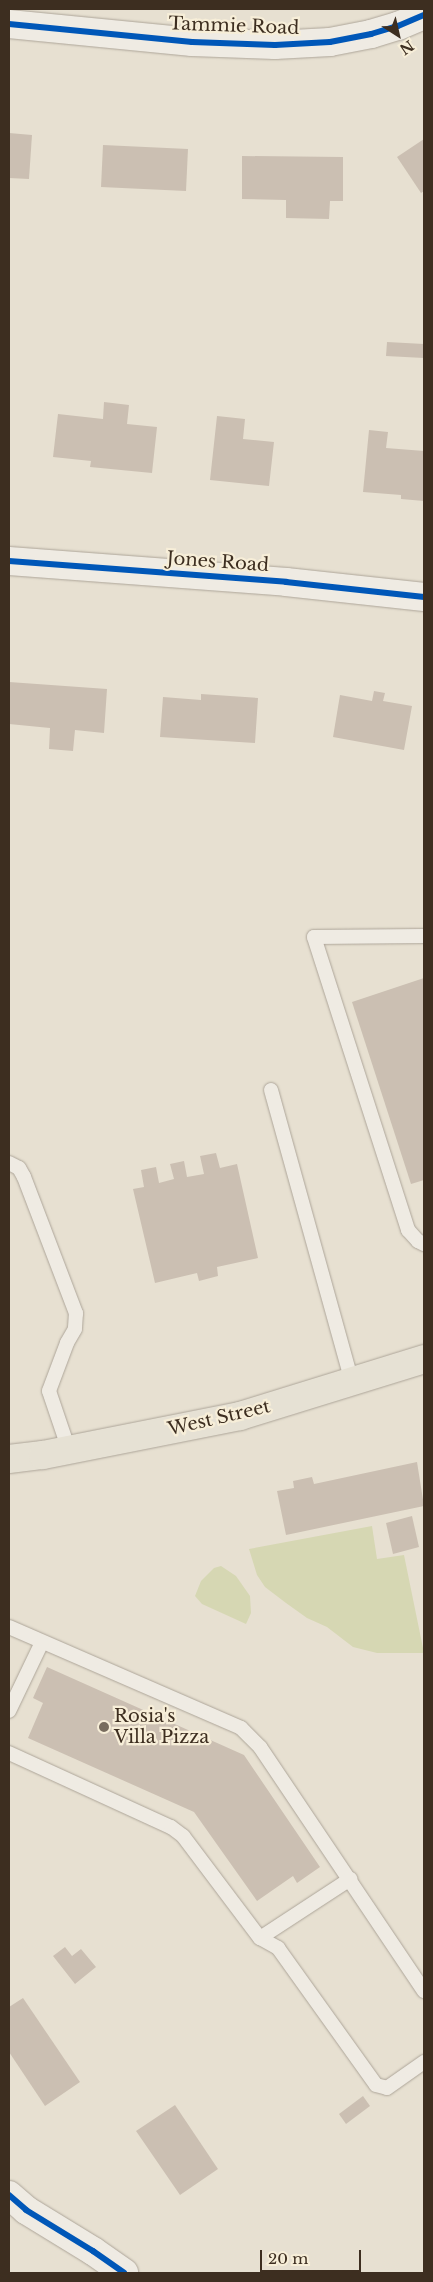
<!DOCTYPE html>
<style>
body{margin:0}
#map{position:relative;width:433px;height:2282px;overflow:hidden;background:#e7e0d1;font-family:"Libre Baskerville",serif}
div>[style]{position:absolute}
.green>*{inset:0;background:#d6d7b3}
.building>*{inset:0;background:#cbbfb2}
.roads{filter:drop-shadow(0 0 1px #ada599) drop-shadow(0 0 1px #ada599)}
.service>*{height:14px;margin:-7px;padding:0 7px;transform-origin:7px;border-radius:7px;background:#efebe3}
.minor>*{height:28px;margin:-14px;padding:0 14px;transform-origin:14px;border-radius:14px;background:#efebe3}
.primary>*{height:28px;margin:-14px;padding:0 14px;transform-origin:14px;border-radius:14px;background:#e6e1d4}
.cycleway>*{height:6px;margin:-3px;padding:0 3px;transform-origin:3px;border-radius:3px;background:#0057b8}
.dots>*{width:14px;height:14px;translate:-50% -50%;box-sizing:border-box;border:2px solid #f7eed8;border-radius:50%}
span{translate:-50% -50%;white-space:nowrap;text-align:center;line-height:1.15;-webkit-text-stroke:4.5px #f7eed8;paint-order:stroke}
.street-label{font-size:18px;color:#3d2e20}
.poi-label{font-size:18px;color:#3d2e20}
.left{translate:0 -50%;text-align:left}
.frame{position:absolute;inset:0;border:10px solid #3d2e20;pointer-events:none}
.north{position:absolute;left:373px;top:10px;width:50px;height:50px;-webkit-text-stroke:4px #f7eed8;paint-order:stroke;rotate:145deg;font-size:14px;font-weight:700;line-height:20px;text-align:center;color:#3d2e20}
.north::after{content:'';display:block;margin:auto;width:18px;height:22px;background:#3d2e20;clip-path:polygon(50% 0,100% 100%,50% 72%,0 100%)}
.scale{position:absolute;left:260px;top:2250px;width:101px;height:22px;box-sizing:border-box;border:2px solid #3d2e20;border-top:0;padding-left:6px;font-size:15px;line-height:18px;white-space:nowrap;color:#3d2e20;-webkit-text-stroke:4px #f7eed8;paint-order:stroke}
</style>
<div id="map">
<div class="green">
<i style="clip-path:polygon(372px 1526px,377px 1559px,404px 1555px,424px 1653px,377px 1653px,353px 1647px,327px 1627px,307px 1618px,286px 1603px,265px 1587px,257px 1575px,249px 1549px)"></i>
<i style="clip-path:polygon(221px 1566px,236px 1576px,250px 1596px,251px 1613px,246px 1624px,202px 1604px,195px 1596px,201px 1581px,214px 1568px)"></i>
</div>
<div class="building">
<i style="clip-path:polygon(9px 133px,32px 135px,29px 179px,9px 178px)"></i>
<i style="clip-path:polygon(424px 139px,424px 191px,421px 193px,397px 157px)"></i>
<i style="clip-path:polygon(103px 145px,188px 149px,186px 191px,101px 187px)"></i>
<i style="clip-path:polygon(242px 156px,343px 157px,343px 201px,330px 201px,329px 219px,286px 218px,286px 200px,242px 199px)"></i>
<i style="clip-path:polygon(387px 342px,424px 344px,424px 358px,386px 356px)"></i>
<i style="clip-path:polygon(104px 402px,129px 405px,127px 424px,157px 427px,152px 473px,90px 467px,91px 461px,53px 457px,58px 414px,103px 419px)"></i>
<i style="clip-path:polygon(217px 416px,245px 419px,243px 439px,274px 442px,269px 486px,210px 480px)"></i>
<i style="clip-path:polygon(369px 430px,388px 432px,386px 448px,424px 451px,424px 501px,401px 499px,401px 495px,363px 492px)"></i>
<i style="clip-path:polygon(9px 682px,107px 689px,104px 733px,75px 730px,73px 751px,49px 749px,50px 728px,9px 724px)"></i>
<i style="clip-path:polygon(374px 691px,385px 693px,383px 701px,412px 706px,404px 750px,333px 737px,340px 695px,372px 701px)"></i>
<i style="clip-path:polygon(201px 694px,258px 698px,255px 743px,160px 737px,163px 697px,201px 700px)"></i>
<i style="clip-path:polygon(424px 978px,424px 1180px,411px 1184px,352px 1002px)"></i>
<i style="clip-path:polygon(216px 1153px,220px 1168px,237px 1164px,258px 1258px,217px 1267px,218px 1276px,199px 1281px,197px 1273px,155px 1283px,133px 1189px,144px 1187px,141px 1170px,156px 1167px,159px 1183px,174px 1179px,170px 1164px,184px 1161px,187px 1177px,204px 1174px,200px 1156px)"></i>
<i style="clip-path:polygon(417px 1462px,424px 1506px,286px 1535px,277px 1491px,294px 1488px,293px 1481px,312px 1477px,314px 1484px)"></i>
<i style="clip-path:polygon(412px 1516px,419px 1547px,393px 1554px,386px 1523px)"></i>
<i style="clip-path:polygon(47px 1667px,244px 1755px,320px 1867px,297px 1883px,293px 1876px,257px 1901px,194px 1812px,28px 1738px,43px 1703px,33px 1698px)"></i>
<i style="clip-path:polygon(65px 1947px,72px 1956px,81px 1949px,96px 1967px,75px 1984px,53px 1956px)"></i>
<i style="clip-path:polygon(23px 1998px,80px 2082px,45px 2106px,9px 2052px,9px 2007px)"></i>
<i style="clip-path:polygon(363px 2096px,370px 2106px,346px 2124px,339px 2114px)"></i>
<i style="clip-path:polygon(175px 2105px,218px 2169px,180px 2195px,136px 2131px)"></i>
</div>
<div class="roads">
<div class="service">
<i style="left:424px;top:936px;width:110px;rotate:179.5deg"></i>
<i style="left:314px;top:937px;width:308px;rotate:72.2deg"></i>
<i style="left:408px;top:1230px;width:15px;rotate:48deg"></i>
<i style="left:418px;top:1241px;width:7px;rotate:27deg"></i>
<i style="left:271px;top:1090px;width:303px;rotate:74.5deg"></i>
<i style="left:9px;top:1163px;width:11px;rotate:27deg"></i>
<i style="left:19px;top:1168px;width:10px;rotate:61deg"></i>
<i style="left:24px;top:1177px;width:146px;rotate:69.1deg"></i>
<i style="left:76px;top:1313px;width:16px;rotate:94deg"></i>
<i style="left:75px;top:1329px;width:16px;rotate:120deg"></i>
<i style="left:67px;top:1343px;width:51px;rotate:110.6deg"></i>
<i style="left:49px;top:1391px;width:62px;rotate:71.3deg"></i>
<i style="left:9px;top:1627px;width:253px;rotate:23.5deg"></i>
<i style="left:241px;top:1728px;width:27px;rotate:45deg"></i>
<i style="left:260px;top:1747px;width:294px;rotate:56.1deg"></i>
<i style="left:9px;top:1711px;width:76px;rotate:-64.4deg"></i>
<i style="left:9px;top:1753px;width:178px;rotate:24.6deg"></i>
<i style="left:171px;top:1827px;width:15px;rotate:37deg"></i>
<i style="left:183px;top:1836px;width:128px;rotate:53deg"></i>
<i style="left:260px;top:1938px;width:21px;rotate:29deg"></i>
<i style="left:278px;top:1948px;width:168px;rotate:54.4deg"></i>
<i style="left:376px;top:2085px;width:11px;rotate:15deg"></i>
<i style="left:387px;top:2088px;width:45px;rotate:-35.1deg"></i>
<i style="left:260px;top:1938px;width:108px;rotate:-33.2deg"></i>
</div>
<div class="minor">
<i style="left:9px;top:24px;width:184px;rotate:5.6deg"></i>
<i style="left:192px;top:42px;width:83px;rotate:2.1deg"></i>
<i style="left:275px;top:45px;width:55px;rotate:-3.1deg"></i>
<i style="left:330px;top:42px;width:42px;rotate:-11deg"></i>
<i style="left:371px;top:34px;width:28px;rotate:-17deg"></i>
<i style="left:398px;top:26px;width:28px;rotate:-23deg"></i>
<i style="left:9px;top:561px;width:278px;rotate:4.3deg"></i>
<i style="left:286px;top:582px;width:139px;rotate:6.2deg"></i>
<i style="left:9px;top:2195px;width:23px;rotate:41deg"></i>
<i style="left:26px;top:2210px;width:79px;rotate:31.5deg"></i>
<i style="left:93px;top:2251px;width:38px;rotate:35deg"></i>
</div>
<div class="primary">
<i style="left:9px;top:1459px;width:34px;rotate:-7deg"></i>
<i style="left:43px;top:1455px;width:201px;rotate:-11.2deg"></i>
<i style="left:240px;top:1416px;width:193px;rotate:-17.2deg"></i>
</div>
</div>
<div class="cycleway">
<i style="left:9px;top:24px;width:184px;rotate:5.6deg"></i>
<i style="left:192px;top:42px;width:83px;rotate:2.1deg"></i>
<i style="left:275px;top:45px;width:55px;rotate:-3.1deg"></i>
<i style="left:330px;top:42px;width:42px;rotate:-11deg"></i>
<i style="left:371px;top:34px;width:28px;rotate:-17deg"></i>
<i style="left:398px;top:26px;width:28px;rotate:-23deg"></i>
<i style="left:9px;top:561px;width:278px;rotate:4.3deg"></i>
<i style="left:286px;top:582px;width:139px;rotate:6.2deg"></i>
<i style="left:9px;top:2195px;width:23px;rotate:41deg"></i>
<i style="left:26px;top:2210px;width:79px;rotate:31.5deg"></i>
<i style="left:93px;top:2251px;width:38px;rotate:35deg"></i>
</div>
<div class="dots">
<i style="left:104px;top:1727px;background:#786c5e"></i>
</div>
<div class="street-label">
<span style="left:234px;top:26px;rotate:2deg">Tammie Road</span>
<span style="left:218px;top:562px;rotate:4deg">Jones Road</span>
<span style="left:219px;top:1418px;rotate:-13deg">West Street</span>
</div>
<div class="poi-label">
<span class="left" style="left:114px;top:1727px">Rosia's<br>Villa Pizza</span>
</div>
<div class="frame"></div>
<div class="north">N</div>
<div class="scale">20 m</div>
</div>
